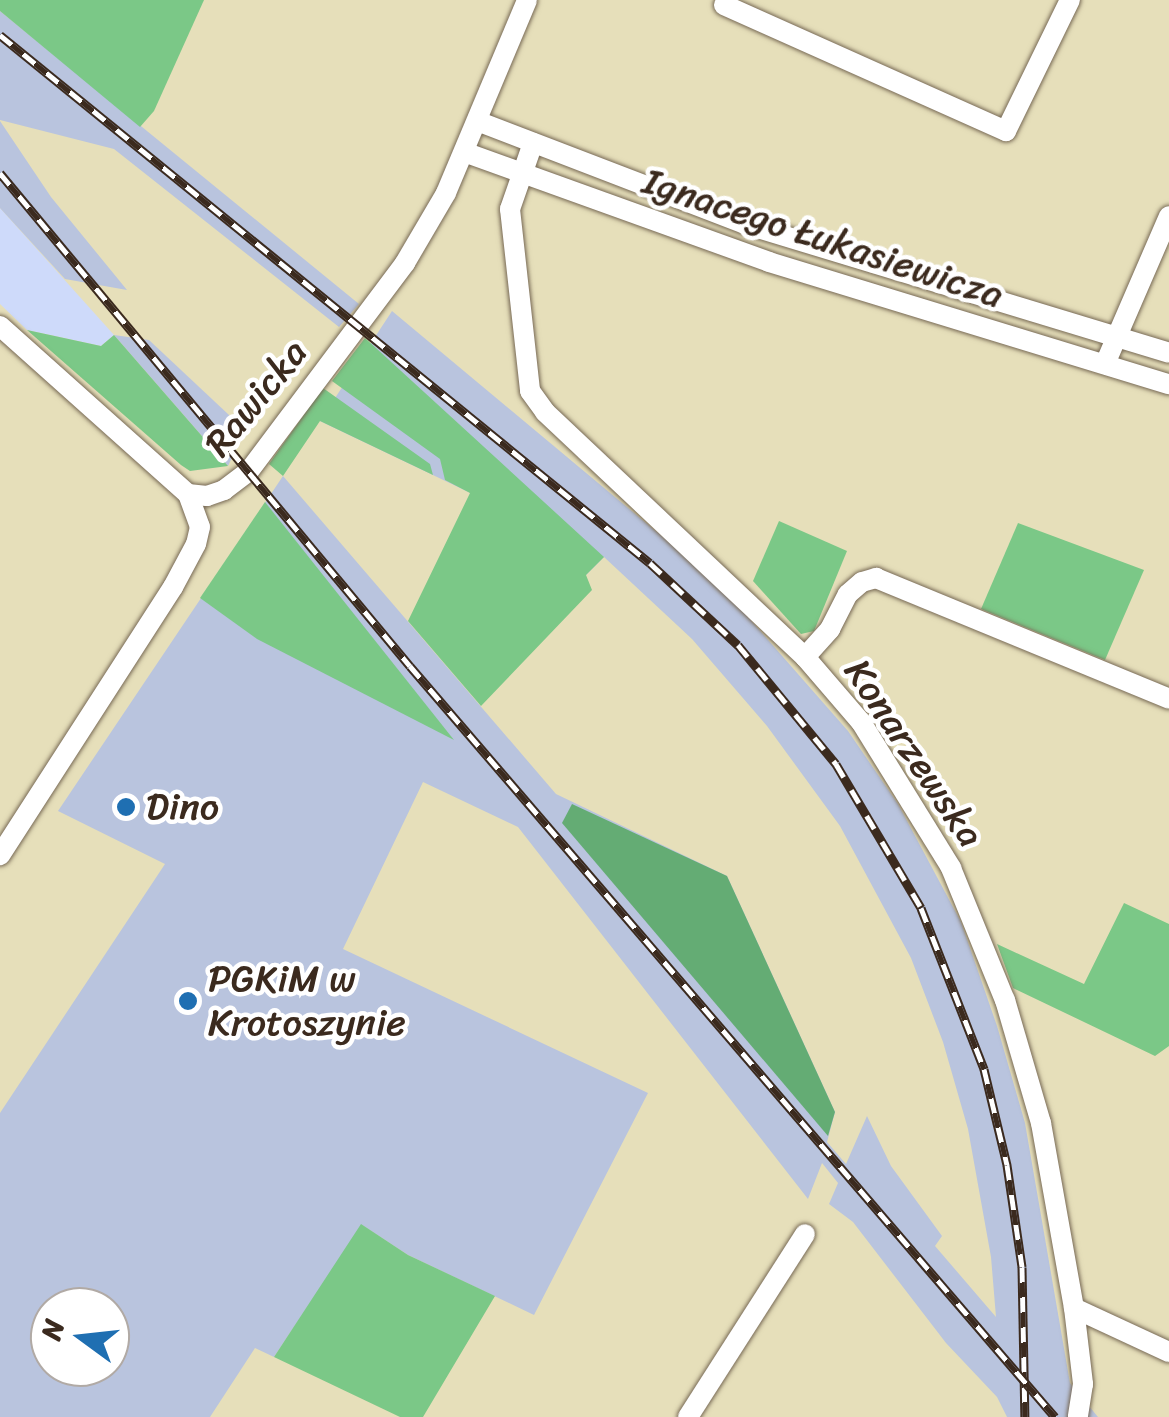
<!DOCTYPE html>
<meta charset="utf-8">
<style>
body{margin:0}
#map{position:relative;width:1169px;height:1417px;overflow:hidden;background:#e6dfba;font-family:Sriracha,sans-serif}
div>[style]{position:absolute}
.built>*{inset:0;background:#cedafa}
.industrial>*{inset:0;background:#b9c4de}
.green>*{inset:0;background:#7bc887}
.forest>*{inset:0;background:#64ac74}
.roads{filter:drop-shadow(0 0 2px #776955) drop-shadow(0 0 2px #776955)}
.minor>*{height:20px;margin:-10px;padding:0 10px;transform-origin:10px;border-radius:10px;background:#fff}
.rail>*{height:9px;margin-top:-4.5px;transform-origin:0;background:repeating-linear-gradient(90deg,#fff 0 15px,#3b2a1e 0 30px);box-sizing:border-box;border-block:2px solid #3b2a1e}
.dots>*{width:28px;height:28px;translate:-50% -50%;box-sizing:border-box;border:5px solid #fff;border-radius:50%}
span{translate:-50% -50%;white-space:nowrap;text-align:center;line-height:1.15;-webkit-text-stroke:9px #fff;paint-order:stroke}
.street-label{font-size:38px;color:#3b2a1e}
.poi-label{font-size:38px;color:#3b2a1e}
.left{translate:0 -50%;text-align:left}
.north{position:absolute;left:30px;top:1287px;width:100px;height:100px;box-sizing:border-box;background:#fff;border:2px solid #b1aaa5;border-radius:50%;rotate:285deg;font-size:28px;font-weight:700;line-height:40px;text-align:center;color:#3b2a1e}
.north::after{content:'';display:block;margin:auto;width:35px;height:45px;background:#1f6fb2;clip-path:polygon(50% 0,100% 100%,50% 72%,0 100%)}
</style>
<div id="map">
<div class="built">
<i style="clip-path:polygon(0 208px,114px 335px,101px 346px,27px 330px,0 304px)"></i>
</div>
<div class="industrial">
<i style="clip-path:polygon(0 11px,359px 304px,339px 327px,114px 149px,0 120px)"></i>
<i style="clip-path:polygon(0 121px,51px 197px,127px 290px,65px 279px,0 208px)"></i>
<i style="clip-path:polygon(evenodd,392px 311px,718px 583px,848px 731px,898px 804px,961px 922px,997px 1026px,1025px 1123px,1070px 1383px,1098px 1417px,1007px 1417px,997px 1397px,946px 1343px,853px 1222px,829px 1204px,838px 1183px,822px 1163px,808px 1199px,518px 827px,423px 782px,343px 949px,648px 1093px,534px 1315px,408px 1255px,362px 1225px,274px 1357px,255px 1348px,210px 1417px,0 1417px,0 1113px,165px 864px,58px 811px,283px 476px,556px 794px,727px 876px,835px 1112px,827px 1142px,846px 1164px,867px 1116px,891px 1166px,942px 1236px,935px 1246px,996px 1317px,991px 1257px,968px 1129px,943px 1042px,911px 958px,840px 826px,767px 726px,692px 639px,604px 557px,586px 575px,506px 510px,320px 421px,392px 311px,50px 1307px,110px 1307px,110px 1367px,50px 1367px,50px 1307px)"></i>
<i style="clip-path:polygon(114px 335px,149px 340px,245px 430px,228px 466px)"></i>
</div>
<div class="green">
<i style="clip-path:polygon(0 0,204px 0,154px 111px,140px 127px,0 11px)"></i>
<i style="clip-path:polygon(27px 330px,101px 346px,114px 335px,228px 466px,190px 471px,181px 465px)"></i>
<i style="clip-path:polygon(365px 338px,604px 557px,586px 575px,592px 590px,481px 706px,408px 621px,470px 493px,445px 480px,440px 459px,332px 381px)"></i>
<i style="clip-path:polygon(323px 388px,430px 464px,433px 475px,320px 421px,283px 476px,269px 464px)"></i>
<i style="clip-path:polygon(265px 502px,454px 740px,257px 639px,200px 598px)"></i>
<i style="clip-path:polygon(779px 521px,847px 551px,814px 631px,801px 634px,753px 581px)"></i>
<i style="clip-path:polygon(1018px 523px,1144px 570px,1105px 660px,981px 609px)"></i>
<i style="clip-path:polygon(1124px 903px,1169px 924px,1169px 1046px,1155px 1056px,1013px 988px,997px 944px,1084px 984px)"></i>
<i style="clip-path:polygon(361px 1224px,408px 1255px,495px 1296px,423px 1417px,400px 1417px,274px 1357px)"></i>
</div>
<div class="forest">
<i style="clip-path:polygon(572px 804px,727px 876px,835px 1112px,828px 1136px,562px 823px)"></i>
</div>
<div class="roads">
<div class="minor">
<i style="left:724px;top:5px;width:309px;rotate:24.1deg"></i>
<i style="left:1006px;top:131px;width:146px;rotate:-64deg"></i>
<i style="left:477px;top:121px;width:287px;rotate:21deg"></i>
<i style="left:745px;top:224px;width:443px;rotate:16.9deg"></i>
<i style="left:533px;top:143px;width:70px;rotate:109.2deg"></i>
<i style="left:510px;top:209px;width:183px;rotate:83.7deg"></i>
<i style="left:530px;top:391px;width:26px;rotate:54deg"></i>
<i style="left:545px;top:412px;width:357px;rotate:43.3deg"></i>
<i style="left:805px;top:657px;width:86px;rotate:49.3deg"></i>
<i style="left:861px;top:722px;width:172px;rotate:58.3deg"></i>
<i style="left:951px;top:868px;width:143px;rotate:67.8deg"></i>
<i style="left:1005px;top:1000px;width:128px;rotate:73.7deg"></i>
<i style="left:1041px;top:1123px;width:188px;rotate:79.9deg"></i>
<i style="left:1074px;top:1308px;width:77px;rotate:83.2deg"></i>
<i style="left:1083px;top:1384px;width:33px;rotate:99deg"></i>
<i style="left:464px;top:152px;width:324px;rotate:19.8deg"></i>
<i style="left:769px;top:262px;width:418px;rotate:17deg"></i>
<i style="left:0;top:326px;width:252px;rotate:41.8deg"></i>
<i style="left:188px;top:494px;width:35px;rotate:70deg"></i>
<i style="left:200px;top:527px;width:17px;rotate:103deg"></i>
<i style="left:196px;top:544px;width:49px;rotate:118.1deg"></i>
<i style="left:173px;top:587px;width:319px;rotate:122.8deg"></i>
<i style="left:1105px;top:364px;width:161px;rotate:-66.6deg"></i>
<i style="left:188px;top:494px;width:19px;rotate:6deg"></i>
<i style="left:207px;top:496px;width:18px;rotate:-19deg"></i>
<i style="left:224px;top:490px;width:31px;rotate:-37deg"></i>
<i style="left:249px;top:471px;width:260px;rotate:-53.1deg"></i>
<i style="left:405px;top:263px;width:81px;rotate:-59.6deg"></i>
<i style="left:446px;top:193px;width:209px;rotate:-67.2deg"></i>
<i style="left:805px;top:657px;width:38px;rotate:-48deg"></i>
<i style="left:830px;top:629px;width:39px;rotate:-63deg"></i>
<i style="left:848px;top:594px;width:18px;rotate:-41deg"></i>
<i style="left:862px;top:582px;width:15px;rotate:-16deg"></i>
<i style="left:876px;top:578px;width:317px;rotate:22.4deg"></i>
<i style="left:1074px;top:1308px;width:105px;rotate:24.9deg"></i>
<i style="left:688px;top:1417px;width:217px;rotate:-57.4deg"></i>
</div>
</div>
<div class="rail">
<i style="left:0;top:35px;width:837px;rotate:39.09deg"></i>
<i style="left:650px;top:563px;width:120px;rotate:43deg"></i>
<i style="left:738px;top:645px;width:154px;rotate:50.5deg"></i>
<i style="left:836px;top:764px;width:167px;rotate:59.4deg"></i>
<i style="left:921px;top:908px;width:173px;rotate:68.6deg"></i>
<i style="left:984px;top:1069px;width:99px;rotate:76.5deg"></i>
<i style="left:1007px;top:1165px;width:103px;rotate:81.6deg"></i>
<i style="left:1022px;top:1267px;width:150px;rotate:88.9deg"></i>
<i style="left:0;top:173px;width:641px;rotate:50.25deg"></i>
<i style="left:410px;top:666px;width:990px;rotate:49.34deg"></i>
</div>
<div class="dots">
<i style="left:126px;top:807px;background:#1f6fb2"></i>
<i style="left:188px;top:1001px;background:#1f6fb2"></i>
</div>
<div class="street-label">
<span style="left:823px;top:238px;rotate:18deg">Ignacego Łukasiewicza</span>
<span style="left:256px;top:398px;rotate:-51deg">Rawicka</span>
<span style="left:914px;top:753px;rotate:56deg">Konarzewska</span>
</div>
<div class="poi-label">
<span class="left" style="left:146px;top:807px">Dino</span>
<span class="left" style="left:208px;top:1001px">PGKiM w<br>Krotoszynie</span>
</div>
<div class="north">N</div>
</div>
